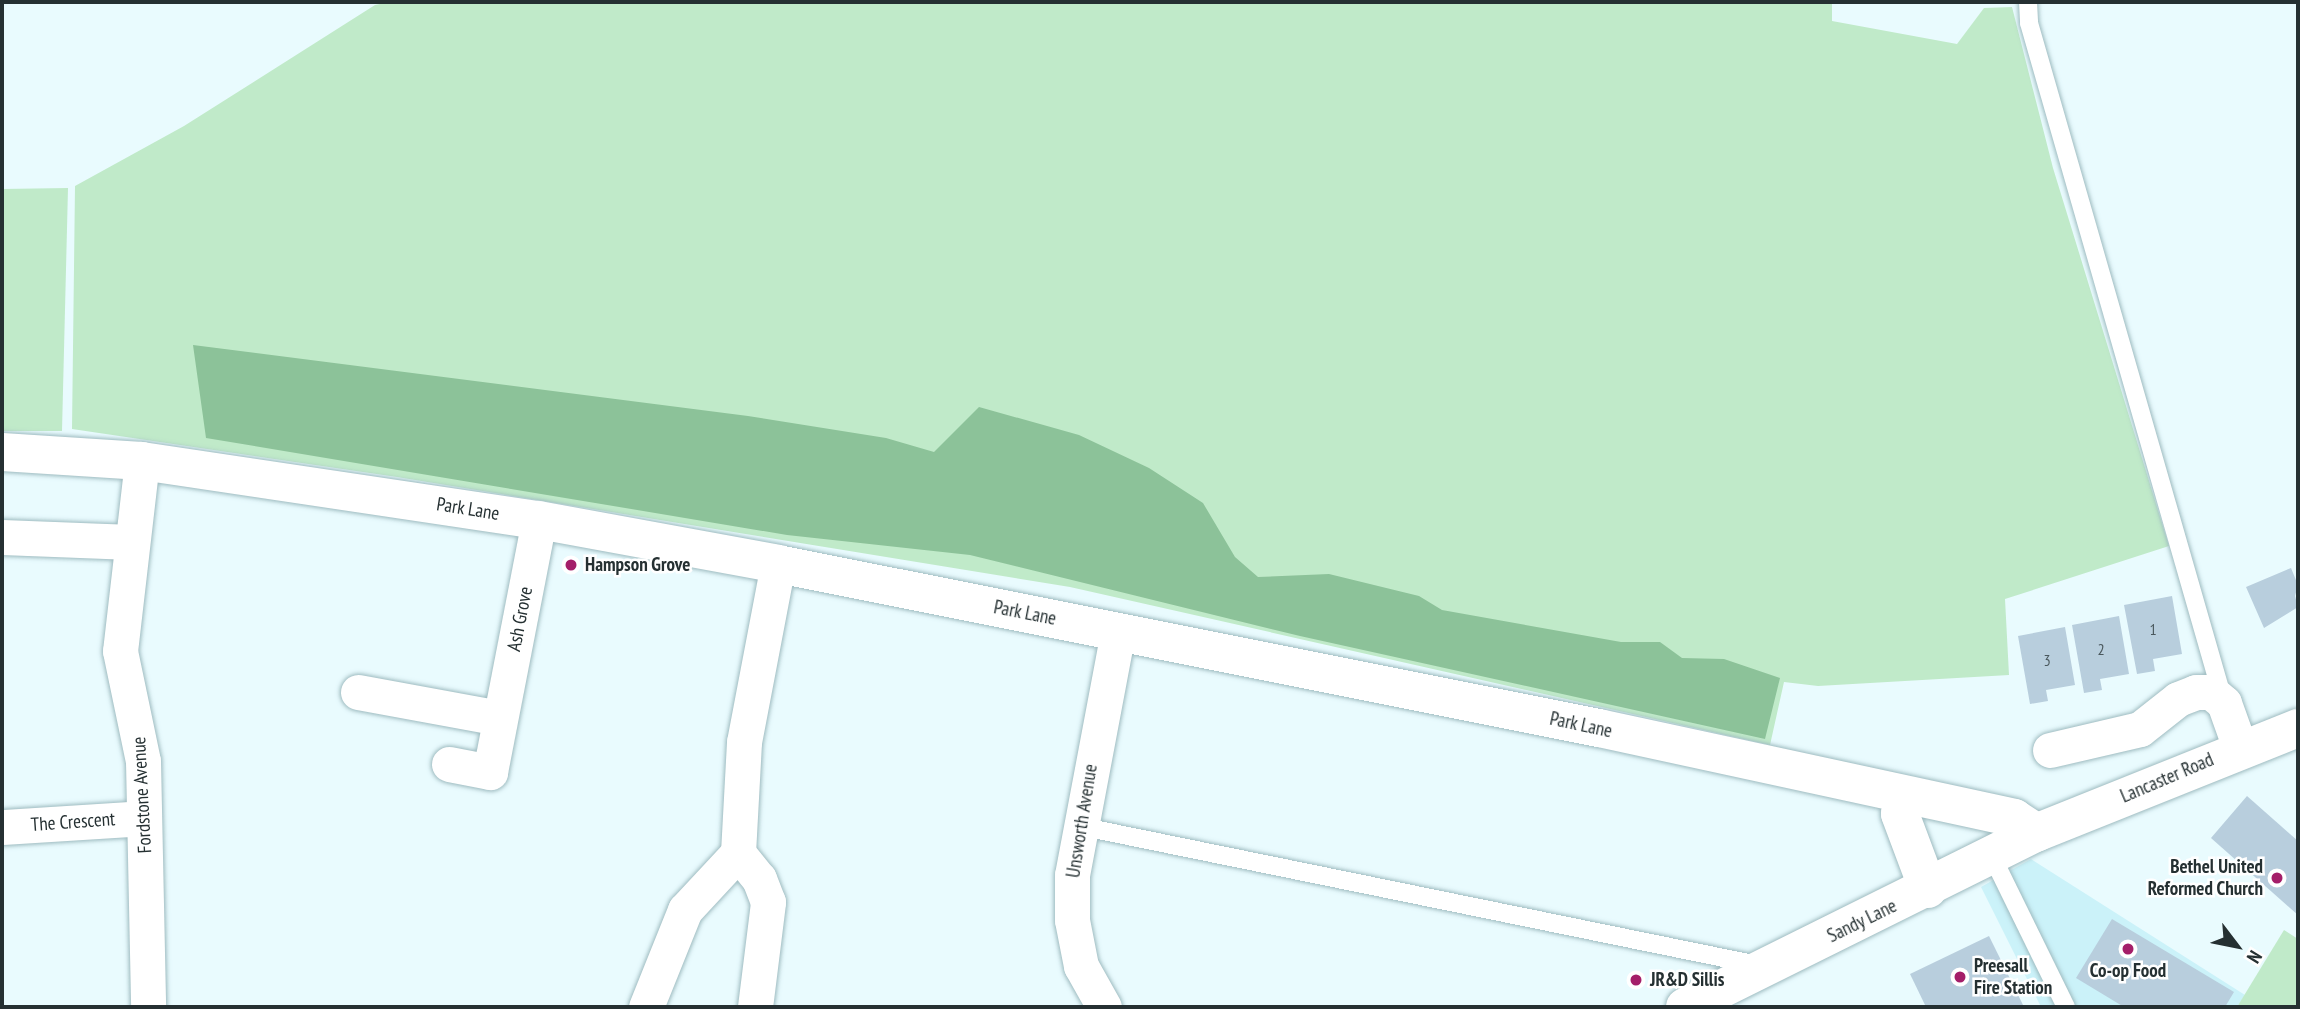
<!DOCTYPE html>
<style>
body{margin:0}
#map{position:relative;width:2300px;height:1009px;overflow:hidden;background:#e9fbfe;font-family:"PT Sans Narrow",sans-serif}
div>[style]{position:absolute}
.built>*{inset:0;background:#cbf2f9}
.green>*{inset:0;background:#c0eac9}
.forest>*{inset:0;background:#8cc299}
.building>*{inset:0;background:#b8cedd}
.roads{filter:drop-shadow(0 0 2px #9ebbc0) drop-shadow(0 0 2px #9ebbc0)}
.lane>*{height:18px;margin:-9px;padding:0 9px;transform-origin:9px;border-radius:9px;background:#fff}
.street>*{height:35px;margin:-17.5px;padding:0 17.5px;transform-origin:17.5px;border-radius:17.5px;background:#fff}
.secondary>*{height:38px;margin:-19px;padding:0 19px;transform-origin:19px;border-radius:19px;background:#fff}
.dots>*{width:19px;height:19px;translate:-50% -50%;box-sizing:border-box;border:4px solid #fff;border-radius:50%}
span{translate:-50% -50%;white-space:nowrap;text-align:center;line-height:1.15;-webkit-text-stroke:5px #fff;paint-order:stroke}
.number-label{font-size:16px;color:#4a585d}
.number-label span{-webkit-text-stroke-width:0}
.street-label{font-size:19px;color:#253032}
.poi-label{font-size:19px;color:#253032;font-weight:700}
.left{translate:0 -50%;text-align:left}
.right{translate:-100% -50%;text-align:right}
.frame{position:absolute;inset:0;border:4px solid #253032;pointer-events:none}
.north{position:absolute;left:2202px;top:911px;width:70px;height:70px;-webkit-text-stroke:5px #fff;paint-order:stroke;rotate:122deg;font-size:19px;font-weight:700;line-height:28px;text-align:center;color:#253032}
.north::after{content:'';display:block;margin:auto;width:24px;height:32px;background:#253032;clip-path:polygon(50% 0,100% 100%,50% 72%,0 100%)}
</style>
<div id="map">
<div class="built">
<i style="clip-path:polygon(2031px 859px,2245px 995px,2237px 1007px,2041px 1007px,1981px 887px)"></i>
</div>
<div class="green">
<i style="clip-path:polygon(389px 2px,1832px 2px,1832px 21px,1957px 44px,1984px 8px,2012px 7px,2053px 168px,2169px 546px,2005px 599px,2009px 675px,1818px 686px,1784px 682px,1770px 745px,1070px 587px,397px 477px,72px 429px,75px 186px,184px 126px,375px 5px)"></i>
<i style="clip-path:polygon(68px 188px,62px 431px,2px 431px,2px 189px)"></i>
<i style="clip-path:polygon(2284px 930px,2298px 939px,2298px 1007px,2237px 1007px)"></i>
</div>
<div class="forest">
<i style="clip-path:polygon(193px 345px,748px 416px,886px 438px,934px 452px,979px 407px,1079px 435px,1149px 468px,1203px 503px,1235px 557px,1258px 577px,1329px 574px,1419px 596px,1442px 610px,1621px 642px,1660px 642px,1682px 658px,1724px 659px,1780px 678px,1765px 739px,1300px 636px,970px 555px,787px 535px,206px 438px)"></i>
</div>
<div class="building">
<i style="clip-path:polygon(2291px 568px,2298px 585px,2295px 596px,2298px 607px,2264px 628px,2246px 587px)"></i>
<i style="clip-path:polygon(2172px 596px,2182px 654px,2153px 659px,2155px 671px,2137px 674px,2124px 605px)"></i>
<i style="clip-path:polygon(2119px 616px,2129px 674px,2100px 679px,2102px 690px,2084px 693px,2072px 625px)"></i>
<i style="clip-path:polygon(2065px 627px,2075px 685px,2046px 690px,2048px 701px,2030px 704px,2018px 636px)"></i>
<i style="clip-path:polygon(2247px 796px,2298px 841px,2298px 915px,2211px 838px)"></i>
<i style="clip-path:polygon(2112px 919px,2234px 992px,2225px 1007px,2124px 1007px,2076px 978px)"></i>
<i style="clip-path:polygon(1989px 936px,2024px 1007px,1926px 1007px,1910px 974px)"></i>
</div>
<div class="roads">
<div class="lane">
<i style="left:2028px;top:2px;width:21px;rotate:87deg"></i>
<i style="left:2029px;top:23px;width:703px;rotate:73.99deg"></i>
<i style="left:1079px;top:826px;width:693px;rotate:11.57deg"></i>
<i style="left:1992px;top:856px;width:168px;rotate:63.9deg"></i>
</div>
<div class="street">
<i style="left:142px;top:461px;width:191px;rotate:96.6deg"></i>
<i style="left:120px;top:651px;width:112px;rotate:78.2deg"></i>
<i style="left:143px;top:761px;width:246px;rotate:88.8deg"></i>
<i style="left:2px;top:537px;width:130px;rotate:2.2deg"></i>
<i style="left:358px;top:692px;width:144px;rotate:10.4deg"></i>
<i style="left:2050px;top:750px;width:92px;rotate:-13.1deg"></i>
<i style="left:2140px;top:729px;width:48px;rotate:-38.3deg"></i>
<i style="left:2178px;top:699px;width:19px;rotate:-21deg"></i>
<i style="left:2196px;top:692px;width:15px"></i>
<i style="left:2211px;top:692px;width:17px;rotate:40deg"></i>
<i style="left:2224px;top:703px;width:48px;rotate:70.4deg"></i>
<i style="left:449px;top:764px;width:42px;rotate:11deg"></i>
<i style="left:490px;top:772px;width:257px;rotate:-79deg"></i>
<i style="left:2px;top:827px;width:142px;rotate:-3.6deg"></i>
<i style="left:646px;top:1007px;width:105px;rotate:-68.1deg"></i>
<i style="left:685px;top:910px;width:78px;rotate:-47.1deg"></i>
<i style="left:755px;top:1007px;width:106px;rotate:-82.9deg"></i>
<i style="left:768px;top:902px;width:25px;rotate:-111deg"></i>
<i style="left:759px;top:879px;width:33px;rotate:-129deg"></i>
<i style="left:738px;top:853px;width:111px;rotate:-86.9deg"></i>
<i style="left:744px;top:742px;width:181px;rotate:-79.2deg"></i>
<i style="left:1104px;top:1007px;width:47px;rotate:-119.3deg"></i>
<i style="left:1081px;top:966px;width:47px;rotate:-101.1deg"></i>
<i style="left:1072px;top:920px;width:45px;rotate:-90deg"></i>
<i style="left:1072px;top:875px;width:248px;rotate:-79.3deg"></i>
</div>
<div class="secondary">
<i style="left:2px;top:452px;width:140px;rotate:3.7deg"></i>
<i style="left:142px;top:461px;width:401px;rotate:8.5deg"></i>
<i style="left:539px;top:520px;width:243px;rotate:10.4deg"></i>
<i style="left:778px;top:564px;width:837px;rotate:11.3deg"></i>
<i style="left:1599px;top:728px;width:425px;rotate:12.2deg"></i>
<i style="left:2014px;top:818px;width:27px;rotate:33deg"></i>
<i style="left:1904px;top:796px;width:18px;rotate:103deg"></i>
<i style="left:1900px;top:814px;width:80px;rotate:69.5deg"></i>
<i style="left:1685px;top:1007px;width:394px;rotate:-26.4deg"></i>
<i style="left:2038px;top:832px;width:280px;rotate:-21.8deg"></i>
</div>
</div>
<div class="dots">
<i style="left:571px;top:565px;background:#a41e69"></i>
<i style="left:2277px;top:878px;background:#a41e69"></i>
<i style="left:2128px;top:949px;background:#a41e69"></i>
<i style="left:1960px;top:977px;background:#a41e69"></i>
<i style="left:1636px;top:980px;background:#a41e69"></i>
</div>
<div class="number-label">
<span style="left:2153px;top:629px">1</span>
<span style="left:2101px;top:649px">2</span>
<span style="left:2047px;top:660px">3</span>
</div>
<div class="street-label">
<span style="left:468px;top:509px;rotate:9deg">Park Lane</span>
<span style="left:1025px;top:613px;rotate:11deg">Park Lane</span>
<span style="left:520px;top:619px;rotate:-79deg">Ash Grove</span>
<span style="left:1581px;top:725px;rotate:12deg">Park Lane</span>
<span style="left:2167px;top:778px;rotate:-23deg">Lancaster Road</span>
<span style="left:142px;top:795px;rotate:-93deg">Fordstone Avenue</span>
<span style="left:1082px;top:821px;rotate:-81deg">Unsworth Avenue</span>
<span style="left:73px;top:822px;rotate:-4deg">The Crescent</span>
<span style="left:1862px;top:921px;rotate:-26deg">Sandy Lane</span>
</div>
<div class="poi-label">
<span class="left" style="left:585px;top:565px">Hampson Grove</span>
<span class="right" style="left:2263px;top:878px">Bethel United<br>Reformed Church</span>
<span class="left" style="left:1974px;top:977px">Preesall<br>Fire Station</span>
<span style="left:2128px;top:971px">Co-op Food</span>
<span class="left" style="left:1650px;top:980px">JR&amp;D Sillis</span>
</div>
<div class="frame"></div>
<div class="north">N</div>
</div>
